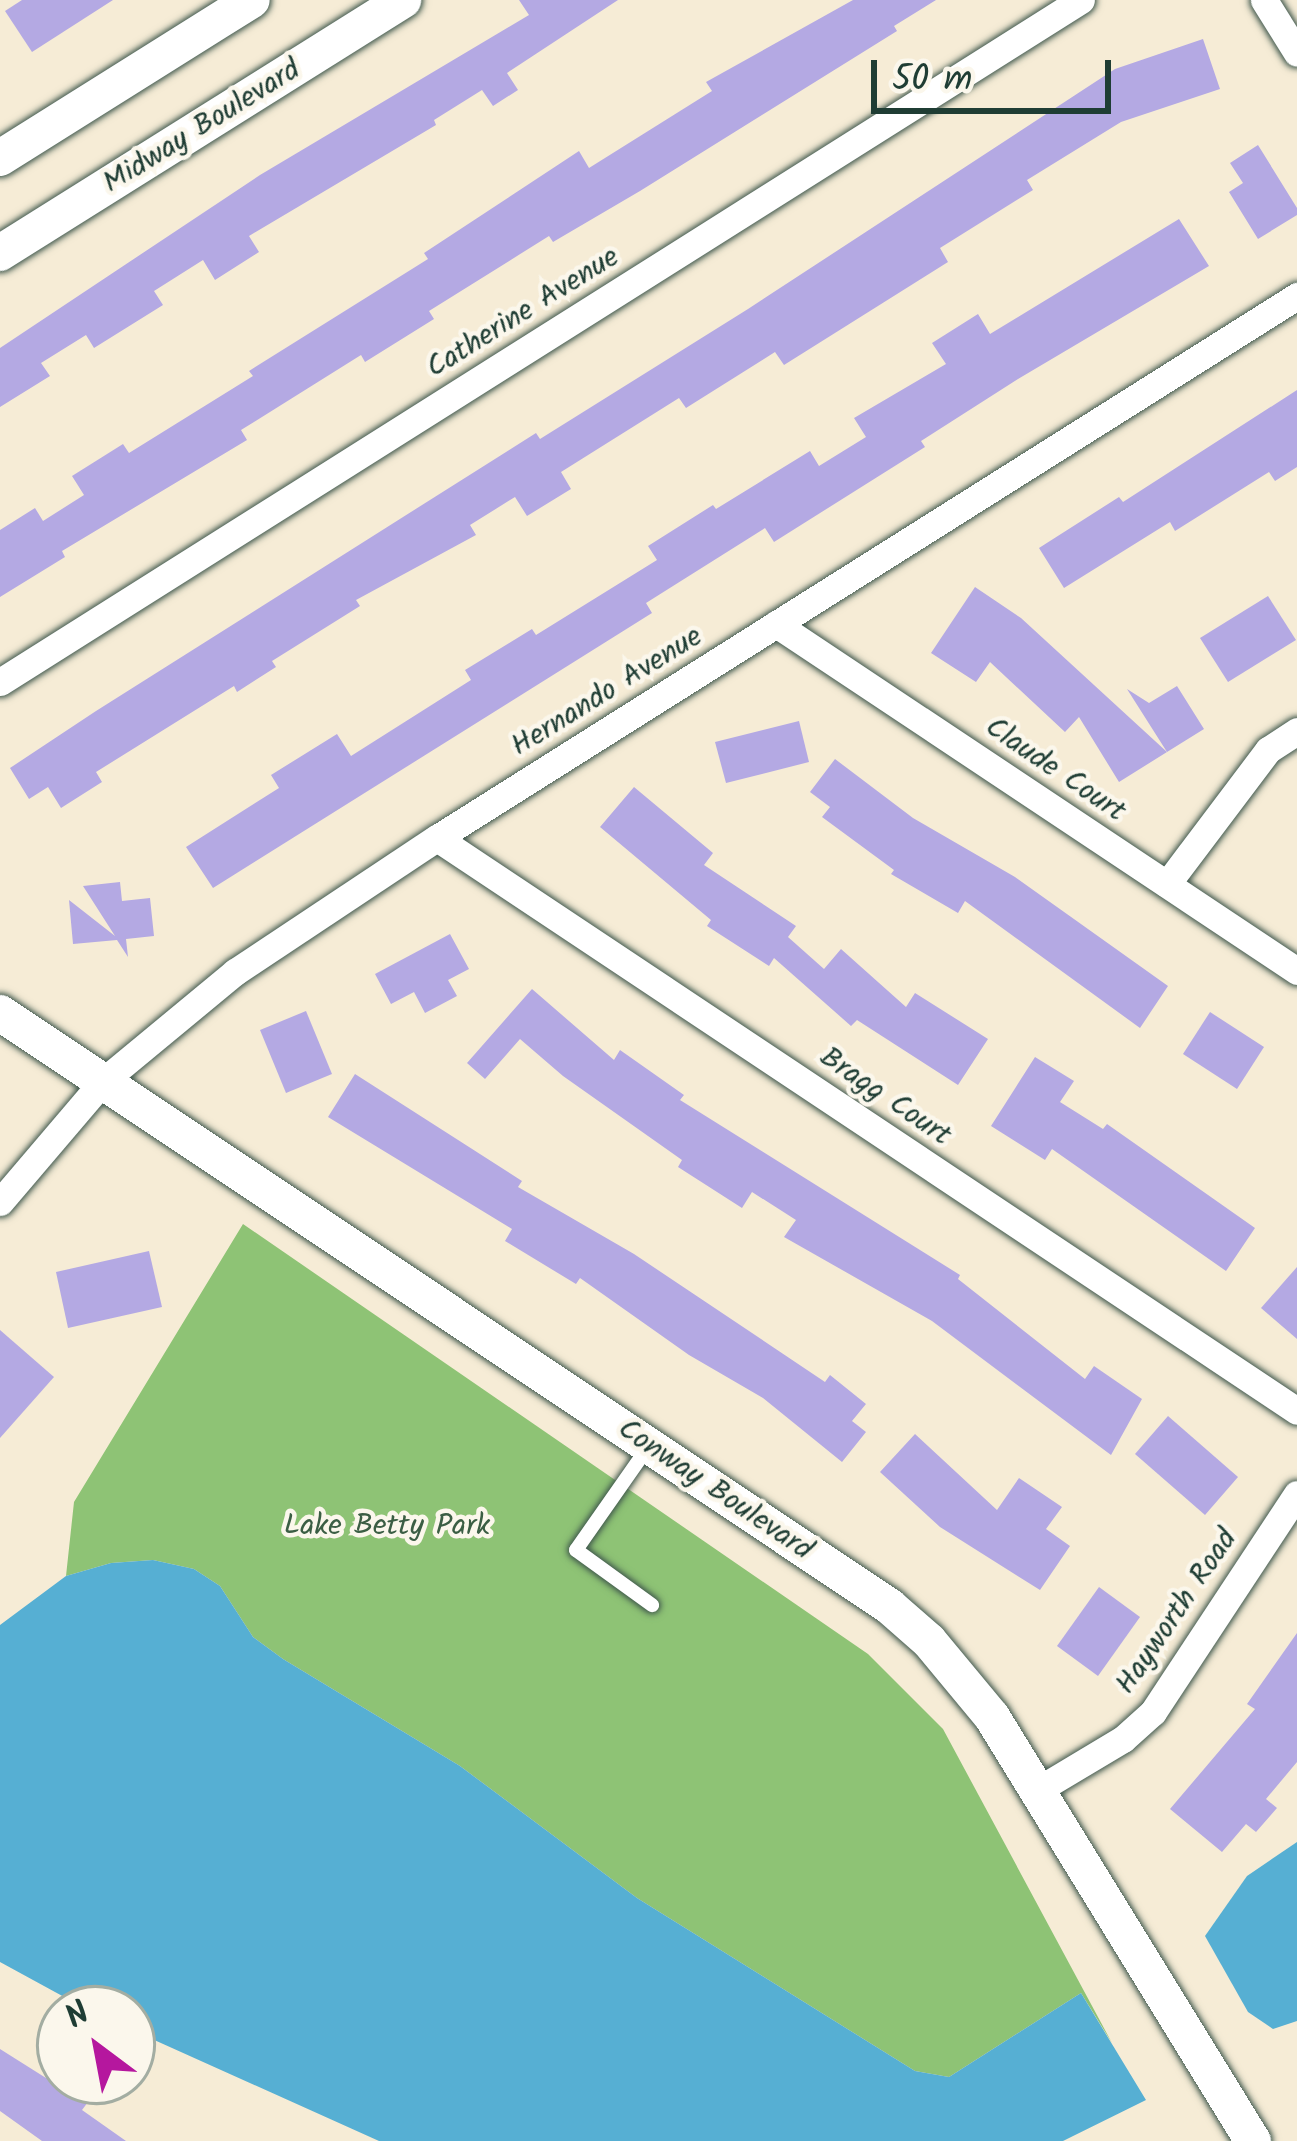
<!DOCTYPE html>
<style>
body{margin:0}
#map{position:relative;width:1297px;height:2141px;overflow:hidden;background:#f6ecd6;font-family:Kalam,sans-serif}
div>[style]{position:absolute}
.green>*{inset:0;background:#8ec375}
.water>*{inset:0;background:#56afd3}
.building>*{inset:0;background:#b4a9e3}
.roads{filter:drop-shadow(0 0 3px #3f574c) drop-shadow(0 0 3px #3f574c)}
.service>*{height:14px;margin:-7px;padding:0 7px;transform-origin:7px;border-radius:7px;background:#fff}
.minor>*{height:27px;margin:-13.5px;padding:0 13.5px;transform-origin:13.5px;border-radius:13.5px;background:#fff}
.tertiary>*{height:36px;margin:-18px;padding:0 18px;transform-origin:18px;border-radius:18px;background:#fff}
span{translate:-50% -50%;white-space:nowrap;text-align:center;line-height:1.15;-webkit-text-stroke:9px #fbf7ec;paint-order:stroke}
.street-label{font-size:30px;color:#1f3d34}
.park-label{font-size:30px;color:#3b5e44}
.north{position:absolute;left:36px;top:1985px;width:120px;height:120px;box-sizing:border-box;background:#fbf7ec;border:3px solid #a3ada2;border-radius:50%;rotate:328deg;font-size:33px;font-weight:700;line-height:48px;text-align:center;color:#1f3d34}
.north::after{content:'';display:block;margin:auto;width:42px;height:54px;background:#b5179e;clip-path:polygon(50% 0,100% 100%,50% 72%,0 100%)}
.scale{position:absolute;left:871px;top:60px;width:240px;height:54px;box-sizing:border-box;border:6px solid #1f3d34;border-top:0;padding-left:15px;font-size:36px;line-height:42px;white-space:nowrap;color:#1f3d34;-webkit-text-stroke:9px #fbf7ec;paint-order:stroke}
</style>
<div id="map">
<div class="green">
<i style="clip-path:polygon(243px 1224px,868px 1654px,943px 1729px,1112px 2043px,1081px 1993px,949px 2077px,915px 2071px,637px 1898px,460px 1766px,283px 1659px,253px 1637px,220px 1586px,194px 1569px,153px 1560px,111px 1563px,66px 1576px,74px 1502px)"></i>
</div>
<div class="water">
<i style="clip-path:polygon(153px 1560px,194px 1569px,220px 1586px,253px 1637px,283px 1659px,460px 1766px,637px 1898px,915px 2071px,949px 2077px,1081px 1993px,1146px 2100px,1063px 2141px,379px 2141px,132px 2030px,132px 2009px,77px 2004px,0 1962px,0 1625px,66px 1576px,111px 1563px)"></i>
<i style="clip-path:polygon(1297px 1842px,1297px 2021px,1273px 2029px,1248px 2012px,1205px 1936px,1247px 1876px)"></i>
</div>
<div class="building">
<i style="clip-path:polygon(22px 0,113px 0,32px 52px,5px 11px)"></i>
<i style="clip-path:polygon(519px 0,618px 0,507px 73px,518px 90px,493px 106px,482px 90px,434px 120px,436px 125px,249px 236px,259px 252px,215px 280px,203px 260px,154px 291px,163px 305px,94px 348px,86px 335px,41px 363px,50px 376px,0 407px,0 348px,260px 175px,529px 15px)"></i>
<i style="clip-path:polygon(853px 0,936px 0,894px 26px,897px 31px,640px 191px,553px 242px,549px 236px,429px 311px,434px 319px,365px 362px,361px 355px,241px 430px,247px 440px,62px 551px,65px 557px,0 597px,0 530px,35px 508px,43px 521px,84px 495px,72px 476px,123px 444px,129px 453px,253px 376px,249px 371px,428px 259px,424px 253px,579px 151px,589px 168px,712px 91px,706px 82px)"></i>
<i style="clip-path:polygon(1203px 39px,1220px 89px,1121px 122px,1027px 180px,1033px 190px,940px 248px,948px 262px,784px 365px,775px 352px,686px 408px,679px 398px,561px 472px,571px 489px,527px 516px,515px 497px,470px 525px,476px 535px,356px 600px,360px 606px,272px 661px,276px 667px,237px 692px,234px 686px,96px 772px,102px 782px,61px 808px,48px 787px,29px 799px,10px 768px,96px 711px,536px 433px,540px 439px,748px 309px,1115px 69px)"></i>
<i style="clip-path:polygon(1258px 145px,1297px 208px,1297px 215px,1258px 239px,1229px 192px,1243px 183px,1230px 163px)"></i>
<i style="clip-path:polygon(1179px 219px,1209px 266px,1018px 379px,921px 441px,925px 447px,774px 542px,765px 528px,646px 603px,652px 613px,213px 888px,186px 847px,279px 788px,271px 775px,337px 734px,351px 756px,471px 680px,465px 670px,532px 629px,536px 635px,657px 560px,648px 546px,713px 505px,716px 509px,810px 451px,819px 466px,866px 437px,854px 418px,946px 364px,932px 343px,978px 314px,990px 334px)"></i>
<i style="clip-path:polygon(1297px 390px,1297px 467px,1275px 481px,1269px 472px,1175px 531px,1170px 522px,1064px 588px,1039px 548px,1119px 497px,1123px 502px)"></i>
<i style="clip-path:polygon(975px 587px,1021px 618px,1167px 752px,1119px 782px,1079px 717px,1065px 732px,990px 662px,976px 682px,931px 653px)"></i>
<i style="clip-path:polygon(1268px 596px,1296px 640px,1228px 682px,1200px 638px)"></i>
<i style="clip-path:polygon(1177px 686px,1204px 729px,1167px 752px,1127px 689px,1149px 703px)"></i>
<i style="clip-path:polygon(799px 721px,809px 762px,726px 783px,715px 742px)"></i>
<i style="clip-path:polygon(835px 759px,913px 818px,1015px 877px,1168px 986px,1140px 1028px,965px 901px,958px 913px,891px 874px,894px 870px,822px 817px,830px 807px,810px 792px)"></i>
<i style="clip-path:polygon(634px 787px,713px 853px,704px 865px,796px 926px,788px 937px,824px 969px,841px 949px,906px 1007px,915px 993px,988px 1039px,958px 1085px,857px 1020px,851px 1026px,774px 958px,769px 966px,707px 926px,711px 920px,600px 827px)"></i>
<i style="clip-path:polygon(120px 882px,122px 901px,150px 898px,154px 936px,126px 939px,128px 957px,117px 940px,73px 944px,69px 900px,115px 936px,83px 886px)"></i>
<i style="clip-path:polygon(450px 934px,469px 969px,448px 980px,457px 996px,425px 1013px,414px 992px,391px 1004px,375px 974px)"></i>
<i style="clip-path:polygon(532px 989px,614px 1060px,620px 1050px,684px 1095px,680px 1100px,960px 1275px,958px 1279px,1085px 1379px,1094px 1366px,1142px 1399px,1111px 1455px,932px 1321px,784px 1237px,796px 1220px,752px 1192px,742px 1208px,678px 1167px,682px 1160px,563px 1076px,520px 1039px,485px 1079px,467px 1063px)"></i>
<i style="clip-path:polygon(306px 1011px,332px 1074px,286px 1093px,260px 1030px)"></i>
<i style="clip-path:polygon(1210px 1012px,1264px 1047px,1237px 1089px,1183px 1054px)"></i>
<i style="clip-path:polygon(1035px 1057px,1074px 1081px,1060px 1102px,1103px 1129px,1107px 1124px,1255px 1228px,1226px 1271px,1052px 1149px,1045px 1160px,991px 1126px)"></i>
<i style="clip-path:polygon(355px 1074px,522px 1181px,518px 1187px,634px 1254px,825px 1382px,830px 1375px,866px 1404px,852px 1421px,866px 1432px,842px 1462px,763px 1398px,689px 1355px,580px 1278px,576px 1284px,505px 1241px,512px 1229px,328px 1117px)"></i>
<i style="clip-path:polygon(149px 1251px,162px 1307px,68px 1328px,56px 1272px)"></i>
<i style="clip-path:polygon(1297px 1267px,1297px 1339px,1261px 1308px)"></i>
<i style="clip-path:polygon(0 1330px,54px 1377px,0 1438px)"></i>
<i style="clip-path:polygon(1168px 1416px,1238px 1477px,1205px 1515px,1135px 1454px)"></i>
<i style="clip-path:polygon(915px 1434px,997px 1510px,1019px 1478px,1062px 1507px,1046px 1529px,1070px 1546px,1040px 1590px,940px 1527px,880px 1472px)"></i>
<i style="clip-path:polygon(1099px 1587px,1140px 1617px,1098px 1676px,1057px 1646px)"></i>
<i style="clip-path:polygon(1297px 1633px,1297px 1762px,1266px 1799px,1277px 1808px,1256px 1832px,1246px 1824px,1222px 1852px,1170px 1809px,1255px 1709px,1247px 1704px)"></i>
<i style="clip-path:polygon(0 2049px,46px 2078px,52px 2070px,60px 2081px,91px 2098px,82px 2110px,126px 2141px,42px 2141px,0 2111px)"></i>
</div>
<div class="roads">
<div class="service">
<i style="left:646px;top:1450px;width:122px;rotate:125deg"></i>
<i style="left:576px;top:1550px;width:94px;rotate:35.9deg"></i>
</div>
<div class="minor">
<i style="left:1264px;top:0;width:62px;rotate:58.1deg"></i>
<i style="left:776px;top:624px;width:626px;rotate:33.66deg"></i>
<i style="left:0;top:682px;width:1278px;rotate:-32.25deg"></i>
<i style="left:437px;top:838px;width:1033px;rotate:33.67deg"></i>
<i style="left:1167px;top:884px;width:168px;rotate:-53deg"></i>
<i style="left:1268px;top:750px;width:35px;rotate:-33deg"></i>
<i style="left:0;top:1202px;width:157px;rotate:-49.6deg"></i>
<i style="left:102px;top:1082px;width:173px;rotate:-39.6deg"></i>
<i style="left:235px;top:972px;width:242px;rotate:-33.6deg"></i>
<i style="left:437px;top:838px;width:1017px;rotate:-32.22deg"></i>
<i style="left:1036px;top:1791px;width:101px;rotate:-30.9deg"></i>
<i style="left:1123px;top:1739px;width:40px;rotate:-42deg"></i>
<i style="left:1153px;top:1712px;width:261px;rotate:-56.6deg"></i>
</div>
<div class="tertiary">
<i style="left:0;top:158px;width:297px;rotate:-32.1deg"></i>
<i style="left:0;top:253px;width:476px;rotate:-32.1deg"></i>
<i style="left:0;top:1013px;width:1069px;rotate:33.7deg"></i>
<i style="left:889px;top:1606px;width:53px;rotate:41.2deg"></i>
<i style="left:929px;top:1641px;width:99px;rotate:50.3deg"></i>
<i style="left:992px;top:1717px;width:498px;rotate:58.4deg"></i>
</div>
</div>
<div class="street-label">
<span style="left:202px;top:127px;rotate:-32deg">Midway Boulevard</span>
<span style="left:523px;top:313px;rotate:-32deg">Catherine Avenue</span>
<span style="left:607px;top:692px;rotate:-32deg">Hernando Avenue</span>
<span style="left:1055px;top:770px;rotate:34deg">Claude Court</span>
<span style="left:885px;top:1097px;rotate:34deg">Bragg Court</span>
<span style="left:715px;top:1490px;rotate:34deg">Conway Boulevard</span>
<span style="left:1177px;top:1612px;rotate:-56deg">Hayworth Road</span>
</div>
<div class="park-label">
<span style="left:387px;top:1526px">Lake Betty Park</span>
</div>
<div class="north">N</div>
<div class="scale">50 m</div>
</div>
